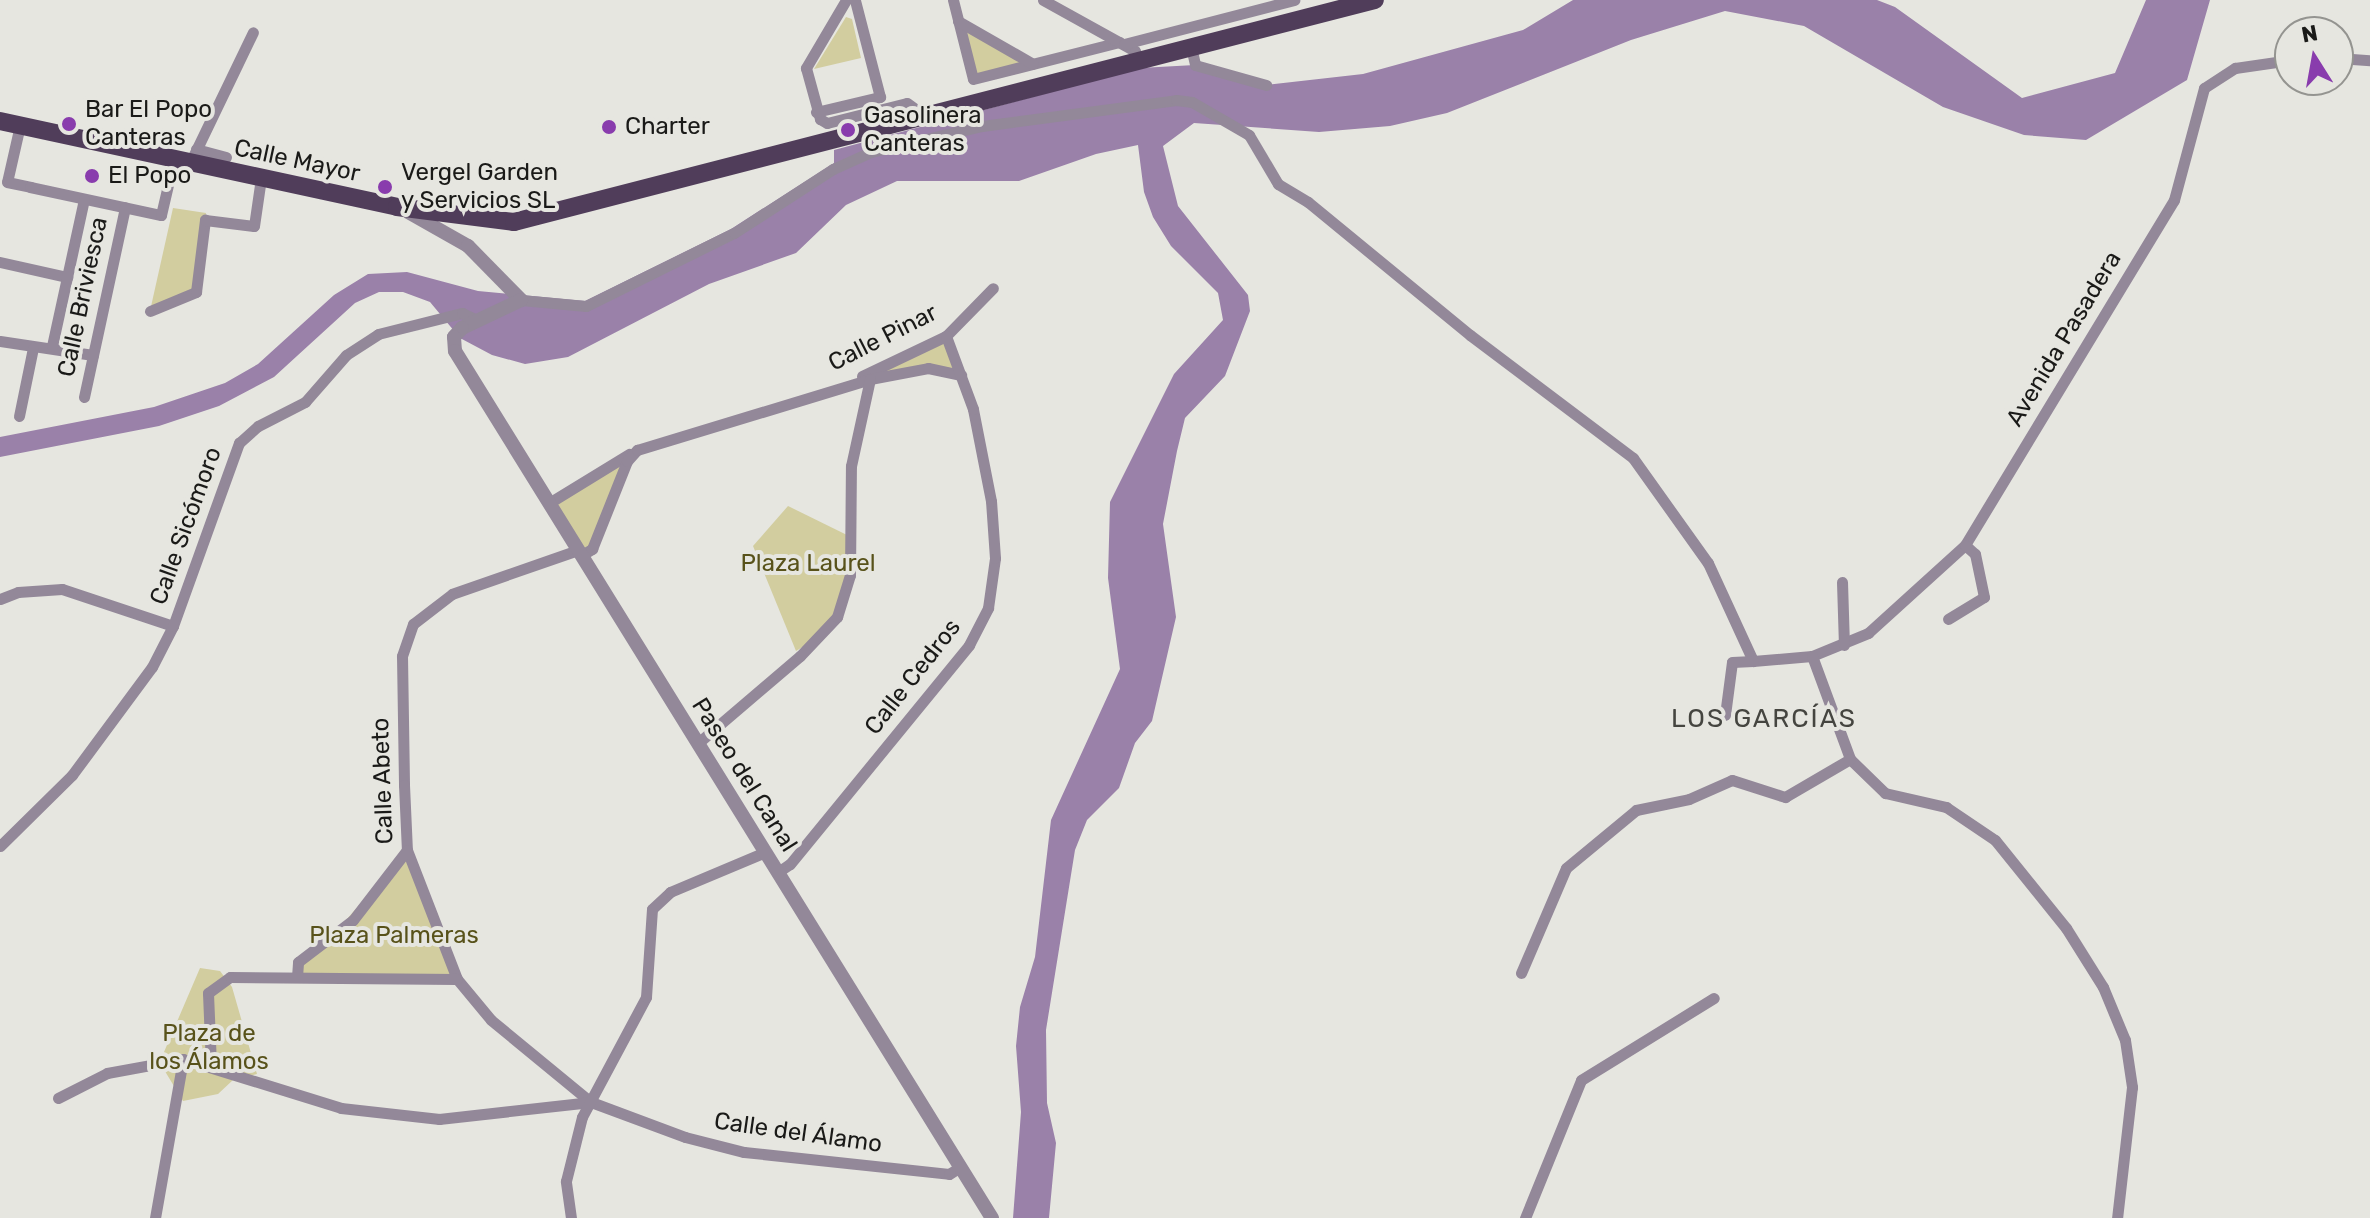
<!DOCTYPE html>
<meta charset="utf-8">
<style>
body{margin:0}
#map{position:relative;width:2370px;height:1218px;overflow:hidden;background:#e6e6e0;font-family:Rubik,sans-serif}
div>[style]{position:absolute}
.green>*{inset:0;background:#d2cd9f}
.water>*{inset:0;background:#9a81a9}
.minor>*{height:11px;margin:-5.5px;padding:0 5.5px;transform-origin:5.5px;border-radius:5.5px;background:#938899}
.tertiary>*{height:14px;margin:-7px;padding:0 7px;transform-origin:7px;border-radius:7px;background:#938899}
.primary>*{height:18px;margin:-9px;padding:0 9px;transform-origin:9px;border-radius:9px;background:#503d5a}
.dots>*{width:22px;height:22px;translate:-50% -50%;box-sizing:border-box;border:4px solid #e6e6e0;border-radius:50%}
span{translate:-50% -50%;white-space:nowrap;text-align:center;line-height:1.15;-webkit-text-stroke:8px #e6e6e0;paint-order:stroke}
.poi-label{font-size:24px;color:#1a1a18}
.left{translate:0 -50%;text-align:left}
.street-label{font-size:24px;color:#1a1a18}
.park-label{font-size:24px;color:#58521a}
.neighbourhood-label{font-size:26px;color:#454540;letter-spacing:2px}
.north{position:absolute;left:2274px;top:16px;width:80px;height:80px;box-sizing:border-box;background:#e6e6e0;border:2px solid #949490;border-radius:50%;rotate:349deg;font-size:22px;font-weight:700;line-height:32px;text-align:center;color:#1a1a18}
.north::after{content:'';display:block;margin:auto;width:28px;height:36px;background:#893cad;clip-path:polygon(50% 0,100% 100%,50% 72%,0 100%)}
</style>
<div id="map">
<div class="green">
<i style="clip-path:polygon(846px 17px,852px 19px,861px 58px,814px 69px)"></i>
<i style="clip-path:polygon(958px 21px,1033px 64px,973px 79px)"></i>
<i style="clip-path:polygon(173px 208px,206px 213px,196px 292px,150px 311px)"></i>
<i style="clip-path:polygon(946px 336px,961px 375px,927px 368px,870px 379px)"></i>
<i style="clip-path:polygon(637px 450px,592px 549px,582px 555px,549px 503px)"></i>
<i style="clip-path:polygon(788px 506px,847px 535px,847px 589px,821px 636px,796px 651px,753px 546px)"></i>
<i style="clip-path:polygon(407px 850px,457px 979px,297px 977px,298px 962px,327px 942px)"></i>
<i style="clip-path:polygon(200px 968px,220px 971px,232px 987px,257px 1074px,233px 1080px,218px 1094px,183px 1101px,163px 1068px,164px 1052px)"></i>
</div>
<div class="water">
<i style="clip-path:polygon(1573px 0,1877px 0,1895px 7px,2022px 98px,2115px 73px,2146px 0,2210px 0,2187px 80px,2086px 140px,2024px 135px,1943px 107px,1804px 26px,1725px 11px,1631px 40px,1447px 113px,1390px 126px,1319px 132px,1194px 123px,1163px 146px,1178px 206px,1248px 295px,1250px 311px,1225px 376px,1185px 418px,1177px 451px,1163px 524px,1176px 617px,1152px 721px,1135px 743px,1119px 788px,1087px 820px,1075px 850px,1046px 1030px,1047px 1103px,1056px 1143px,1049px 1218px,1013px 1218px,1021px 1112px,1016px 1046px,1020px 1007px,1035px 957px,1051px 820px,1120px 669px,1108px 578px,1110px 502px,1174px 374px,1223px 320px,1218px 293px,1171px 246px,1153px 217px,1144px 192px,1138px 145px,1096px 154px,1019px 181px,897px 181px,846px 205px,796px 253px,709px 284px,568px 357px,525px 364px,492px 355px,460px 338px,430px 302px,403px 292px,379px 292px,355px 303px,274px 377px,219px 406px,159px 426px,0 457px,0 437px,154px 407px,225px 383px,258px 364px,334px 295px,368px 274px,407px 272px,478px 291px,585px 301px,731px 229px,834px 163px,834px 150px,1140px 68px,1195px 65px,1266px 85px,1363px 74px,1523px 30px)"></i>
</div>
<div class="minor">
<i style="left:846px;top:0;width:79px;rotate:120.5deg"></i>
<i style="left:806px;top:68px;width:53px;rotate:74.6deg"></i>
<i style="left:820px;top:119px;width:8px;rotate:30deg"></i>
<i style="left:827px;top:123px;width:82px;rotate:-14deg"></i>
<i style="left:907px;top:103px;width:24px;rotate:36deg"></i>
<i style="left:953px;top:0;width:81px;rotate:75.8deg"></i>
<i style="left:973px;top:79px;width:151px;rotate:-14.2deg"></i>
<i style="left:1043px;top:0;width:105px;rotate:29deg"></i>
<i style="left:1135px;top:51px;width:10px;rotate:73deg"></i>
<i style="left:958px;top:21px;width:86px;rotate:29.8deg"></i>
<i style="left:1124px;top:44px;width:176px;rotate:-14.5deg"></i>
<i style="left:1191px;top:47px;width:18px;rotate:77deg"></i>
<i style="left:1195px;top:65px;width:74px;rotate:15.7deg"></i>
<i style="left:2338px;top:58px;width:32px;rotate:4deg"></i>
<i style="left:816px;top:112px;width:66px;rotate:-13.2deg"></i>
<i style="left:880px;top:97px;width:100px;rotate:-104.5deg"></i>
<i style="left:20px;top:125px;width:58px;rotate:102.8deg"></i>
<i style="left:7px;top:182px;width:24px;rotate:12deg"></i>
<i style="left:30px;top:187px;width:134px;rotate:12.1deg"></i>
<i style="left:161px;top:215px;width:57px;rotate:-76.9deg"></i>
<i style="left:196px;top:149px;width:31px;rotate:15deg"></i>
<i style="left:190px;top:163px;width:145px;rotate:-64.3deg"></i>
<i style="left:0;top:262px;width:69px;rotate:12.6deg"></i>
<i style="left:521px;top:300px;width:65px;rotate:5.3deg"></i>
<i style="left:586px;top:306px;width:165px;rotate:-26.3deg"></i>
<i style="left:734px;top:233px;width:118px;rotate:-32.9deg"></i>
<i style="left:833px;top:169px;width:42px;rotate:-24.1deg"></i>
<i style="left:871px;top:152px;width:114px;rotate:-13.2deg"></i>
<i style="left:982px;top:126px;width:196px;rotate:-7.6deg"></i>
<i style="left:1176px;top:100px;width:16px;rotate:7deg"></i>
<i style="left:1192px;top:102px;width:66px;rotate:30.1deg"></i>
<i style="left:1249px;top:135px;width:57px;rotate:59.4deg"></i>
<i style="left:1278px;top:184px;width:35px;rotate:31deg"></i>
<i style="left:1308px;top:202px;width:210px;rotate:39.4deg"></i>
<i style="left:1470px;top:335px;width:204px;rotate:37deg"></i>
<i style="left:1633px;top:458px;width:129px;rotate:54.5deg"></i>
<i style="left:1708px;top:563px;width:108px;rotate:65.3deg"></i>
<i style="left:1753px;top:661px;width:59px;rotate:-4.8deg"></i>
<i style="left:1812px;top:656px;width:61px;rotate:-22.3deg"></i>
<i style="left:1868px;top:633px;width:131px;rotate:-42.2deg"></i>
<i style="left:1965px;top:545px;width:403px;rotate:-58.8deg"></i>
<i style="left:2174px;top:200px;width:116px;rotate:-75deg"></i>
<i style="left:2204px;top:88px;width:37px;rotate:-33deg"></i>
<i style="left:2235px;top:68px;width:56px;rotate:-8.3deg"></i>
<i style="left:150px;top:311px;width:50px;rotate:-22.4deg"></i>
<i style="left:196px;top:292px;width:73px;rotate:-82.9deg"></i>
<i style="left:205px;top:220px;width:49px;rotate:7deg"></i>
<i style="left:254px;top:226px;width:49px;rotate:-81.7deg"></i>
<i style="left:0;top:341px;width:94px;rotate:8.6deg"></i>
<i style="left:52px;top:346px;width:150px;rotate:-77.7deg"></i>
<i style="left:862px;top:376px;width:93px;rotate:-25.5deg"></i>
<i style="left:946px;top:336px;width:67px;rotate:-45.6deg"></i>
<i style="left:84px;top:397px;width:194px;rotate:-77.8deg"></i>
<i style="left:19px;top:416px;width:69px;rotate:-78.4deg"></i>
<i style="left:549px;top:503px;width:94px;rotate:-31.5deg"></i>
<i style="left:578px;top:550px;width:133px;rotate:160.8deg"></i>
<i style="left:452px;top:594px;width:49px;rotate:142.4deg"></i>
<i style="left:413px;top:624px;width:34px;rotate:109deg"></i>
<i style="left:402px;top:656px;width:129px;rotate:89.1deg"></i>
<i style="left:404px;top:785px;width:65px;rotate:87.4deg"></i>
<i style="left:407px;top:850px;width:138px;rotate:68.8deg"></i>
<i style="left:457px;top:979px;width:53px;rotate:50.3deg"></i>
<i style="left:491px;top:1020px;width:129px;rotate:39.4deg"></i>
<i style="left:582px;top:555px;width:12px;rotate:-31deg"></i>
<i style="left:592px;top:549px;width:95px;rotate:-68.3deg"></i>
<i style="left:627px;top:461px;width:15px;rotate:-48deg"></i>
<i style="left:637px;top:450px;width:244px;rotate:-16.9deg"></i>
<i style="left:870px;top:379px;width:59px;rotate:-10.7deg"></i>
<i style="left:928px;top:368px;width:34px;rotate:12deg"></i>
<i style="left:1842px;top:582px;width:63px;rotate:88.2deg"></i>
<i style="left:0;top:599px;width:19px;rotate:-21deg"></i>
<i style="left:18px;top:592px;width:44px;rotate:-3.9deg"></i>
<i style="left:62px;top:589px;width:117px;rotate:18.4deg"></i>
<i style="left:1948px;top:619px;width:42px;rotate:-31.4deg"></i>
<i style="left:1984px;top:597px;width:44px;rotate:-101.8deg"></i>
<i style="left:1975px;top:554px;width:13px;rotate:-138deg"></i>
<i style="left:1812px;top:656px;width:110px;rotate:69.7deg"></i>
<i style="left:1850px;top:759px;width:49px;rotate:44.2deg"></i>
<i style="left:1885px;top:793px;width:63px;rotate:12.9deg"></i>
<i style="left:1946px;top:807px;width:59px;rotate:34deg"></i>
<i style="left:1995px;top:840px;width:113px;rotate:51.1deg"></i>
<i style="left:2066px;top:928px;width:70px;rotate:57.9deg"></i>
<i style="left:2103px;top:987px;width:57px;rotate:67.5deg"></i>
<i style="left:2125px;top:1040px;width:48px;rotate:81.5deg"></i>
<i style="left:2132px;top:1087px;width:132px;rotate:96.5deg"></i>
<i style="left:1725px;top:715px;width:53px;rotate:-82.5deg"></i>
<i style="left:1732px;top:662px;width:21px;rotate:-3deg"></i>
<i style="left:698px;top:743px;width:134px;rotate:-40.5deg"></i>
<i style="left:800px;top:656px;width:54px;rotate:-46.5deg"></i>
<i style="left:837px;top:617px;width:44px;rotate:-72.8deg"></i>
<i style="left:850px;top:575px;width:109px;rotate:-89.5deg"></i>
<i style="left:851px;top:466px;width:89px;rotate:-77.7deg"></i>
<i style="left:0;top:846px;width:101px;rotate:-44.6deg"></i>
<i style="left:72px;top:775px;width:134px;rotate:-53.5deg"></i>
<i style="left:152px;top:667px;width:46px;rotate:-62.9deg"></i>
<i style="left:173px;top:626px;width:195px;rotate:-70.2deg"></i>
<i style="left:239px;top:443px;width:25px;rotate:-42deg"></i>
<i style="left:258px;top:426px;width:53px;rotate:-27.1deg"></i>
<i style="left:305px;top:402px;width:62px;rotate:-48.9deg"></i>
<i style="left:346px;top:355px;width:38px;rotate:-33deg"></i>
<i style="left:378px;top:334px;width:87px;rotate:-14deg"></i>
<i style="left:462px;top:313px;width:17px;rotate:25deg"></i>
<i style="left:778px;top:872px;width:14px;rotate:-34deg"></i>
<i style="left:790px;top:864px;width:283px;rotate:-50.7deg"></i>
<i style="left:969px;top:645px;width:42px;rotate:-62.8deg"></i>
<i style="left:988px;top:608px;width:50px;rotate:-82deg"></i>
<i style="left:995px;top:558px;width:57px;rotate:-94deg"></i>
<i style="left:991px;top:501px;width:94px;rotate:-101.1deg"></i>
<i style="left:973px;top:409px;width:78px;rotate:-110.3deg"></i>
<i style="left:1521px;top:973px;width:114px;rotate:-66.8deg"></i>
<i style="left:1566px;top:868px;width:91px;rotate:-39.6deg"></i>
<i style="left:1636px;top:810px;width:54px;rotate:-11.7deg"></i>
<i style="left:1689px;top:799px;width:47px;rotate:-23.8deg"></i>
<i style="left:1732px;top:780px;width:56px;rotate:17.8deg"></i>
<i style="left:1785px;top:797px;width:75px;rotate:-30.3deg"></i>
<i style="left:297px;top:977px;width:15px;rotate:-86deg"></i>
<i style="left:298px;top:962px;width:69px;rotate:-37.4deg"></i>
<i style="left:353px;top:920px;width:88px;rotate:-52.4deg"></i>
<i style="left:211px;top:1065px;width:72px;rotate:-92.4deg"></i>
<i style="left:208px;top:993px;width:27px;rotate:-36deg"></i>
<i style="left:230px;top:977px;width:227px;rotate:0.5deg"></i>
<i style="left:58px;top:1098px;width:55px;rotate:-27deg"></i>
<i style="left:107px;top:1073px;width:77px;rotate:-10.4deg"></i>
<i style="left:155px;top:1218px;width:161px;rotate:-80deg"></i>
<i style="left:183px;top:1059px;width:165px;rotate:17.2deg"></i>
<i style="left:341px;top:1108px;width:99px;rotate:6.4deg"></i>
<i style="left:439px;top:1119px;width:153px;rotate:-6.4deg"></i>
<i style="left:591px;top:1102px;width:100px;rotate:20.4deg"></i>
<i style="left:685px;top:1137px;width:61px;rotate:14.3deg"></i>
<i style="left:744px;top:1152px;width:206px;rotate:6.1deg"></i>
<i style="left:949px;top:1174px;width:13px;rotate:-32deg"></i>
<i style="left:571px;top:1218px;width:37px;rotate:-98deg"></i>
<i style="left:566px;top:1181px;width:66px;rotate:-76deg"></i>
<i style="left:582px;top:1117px;width:136px;rotate:-61.9deg"></i>
<i style="left:646px;top:997px;width:88px;rotate:-86.1deg"></i>
<i style="left:652px;top:909px;width:25px;rotate:-43deg"></i>
<i style="left:670px;top:892px;width:103px;rotate:-22.8deg"></i>
<i style="left:1525px;top:1218px;width:149px;rotate:-67.9deg"></i>
<i style="left:1581px;top:1080px;width:156px;rotate:-31.7deg"></i>
</div>
<div class="tertiary">
<i style="left:408px;top:212px;width:69px;rotate:29.5deg"></i>
<i style="left:468px;top:246px;width:76px;rotate:45.5deg"></i>
<i style="left:521px;top:300px;width:65px;rotate:154.6deg"></i>
<i style="left:462px;top:328px;width:12px;rotate:132deg"></i>
<i style="left:454px;top:337px;width:14px;rotate:86deg"></i>
<i style="left:455px;top:351px;width:1020px;rotate:58.23deg"></i>
</div>
<div class="primary">
<i style="left:0;top:121px;width:406px;rotate:12.2deg"></i>
<i style="left:397px;top:207px;width:118px;rotate:7.3deg"></i>
<i style="left:514px;top:222px;width:889px;rotate:-14.46deg"></i>
</div>
<div class="dots">
<i style="left:69px;top:124px;background:#893cad"></i>
<i style="left:609px;top:127px;background:#893cad"></i>
<i style="left:848px;top:130px;background:#893cad"></i>
<i style="left:92px;top:176px;background:#893cad"></i>
<i style="left:385px;top:187px;background:#893cad"></i>
</div>
<div class="poi-label">
<span class="left" style="left:85px;top:124px">Bar El Popo<br>Canteras</span>
<span class="left" style="left:864px;top:130px">Gasolinera<br>Canteras</span>
<span class="left" style="left:625px;top:127px">Charter</span>
<span class="left" style="left:401px;top:187px">Vergel Garden<br>y Servicios SL</span>
<span class="left" style="left:108px;top:176px">El Popo</span>
</div>
<div class="street-label">
<span style="left:297px;top:161px;rotate:12deg">Calle Mayor</span>
<span style="left:83px;top:297px;rotate:-78deg">Calle Briviesca</span>
<span style="left:883px;top:338px;rotate:-27deg">Calle Pinar</span>
<span style="left:2064px;top:339px;rotate:-59deg">Avenida Pasadera</span>
<span style="left:186px;top:526px;rotate:-70deg">Calle Sicómoro</span>
<span style="left:913px;top:677px;rotate:-52deg">Calle Cedros</span>
<span style="left:744px;top:775px;rotate:58deg">Paseo del Canal</span>
<span style="left:383px;top:781px;rotate:-92deg">Calle Abeto</span>
<span style="left:798px;top:1133px;rotate:8deg">Calle del Álamo</span>
</div>
<div class="park-label">
<span style="left:808px;top:564px">Plaza Laurel</span>
<span style="left:394px;top:936px">Plaza Palmeras</span>
<span style="left:209px;top:1048px">Plaza de<br>los Álamos</span>
</div>
<div class="neighbourhood-label">
<span style="left:1764px;top:719px">LOS GARCÍAS</span>
</div>
<div class="north">N</div>
</div>
